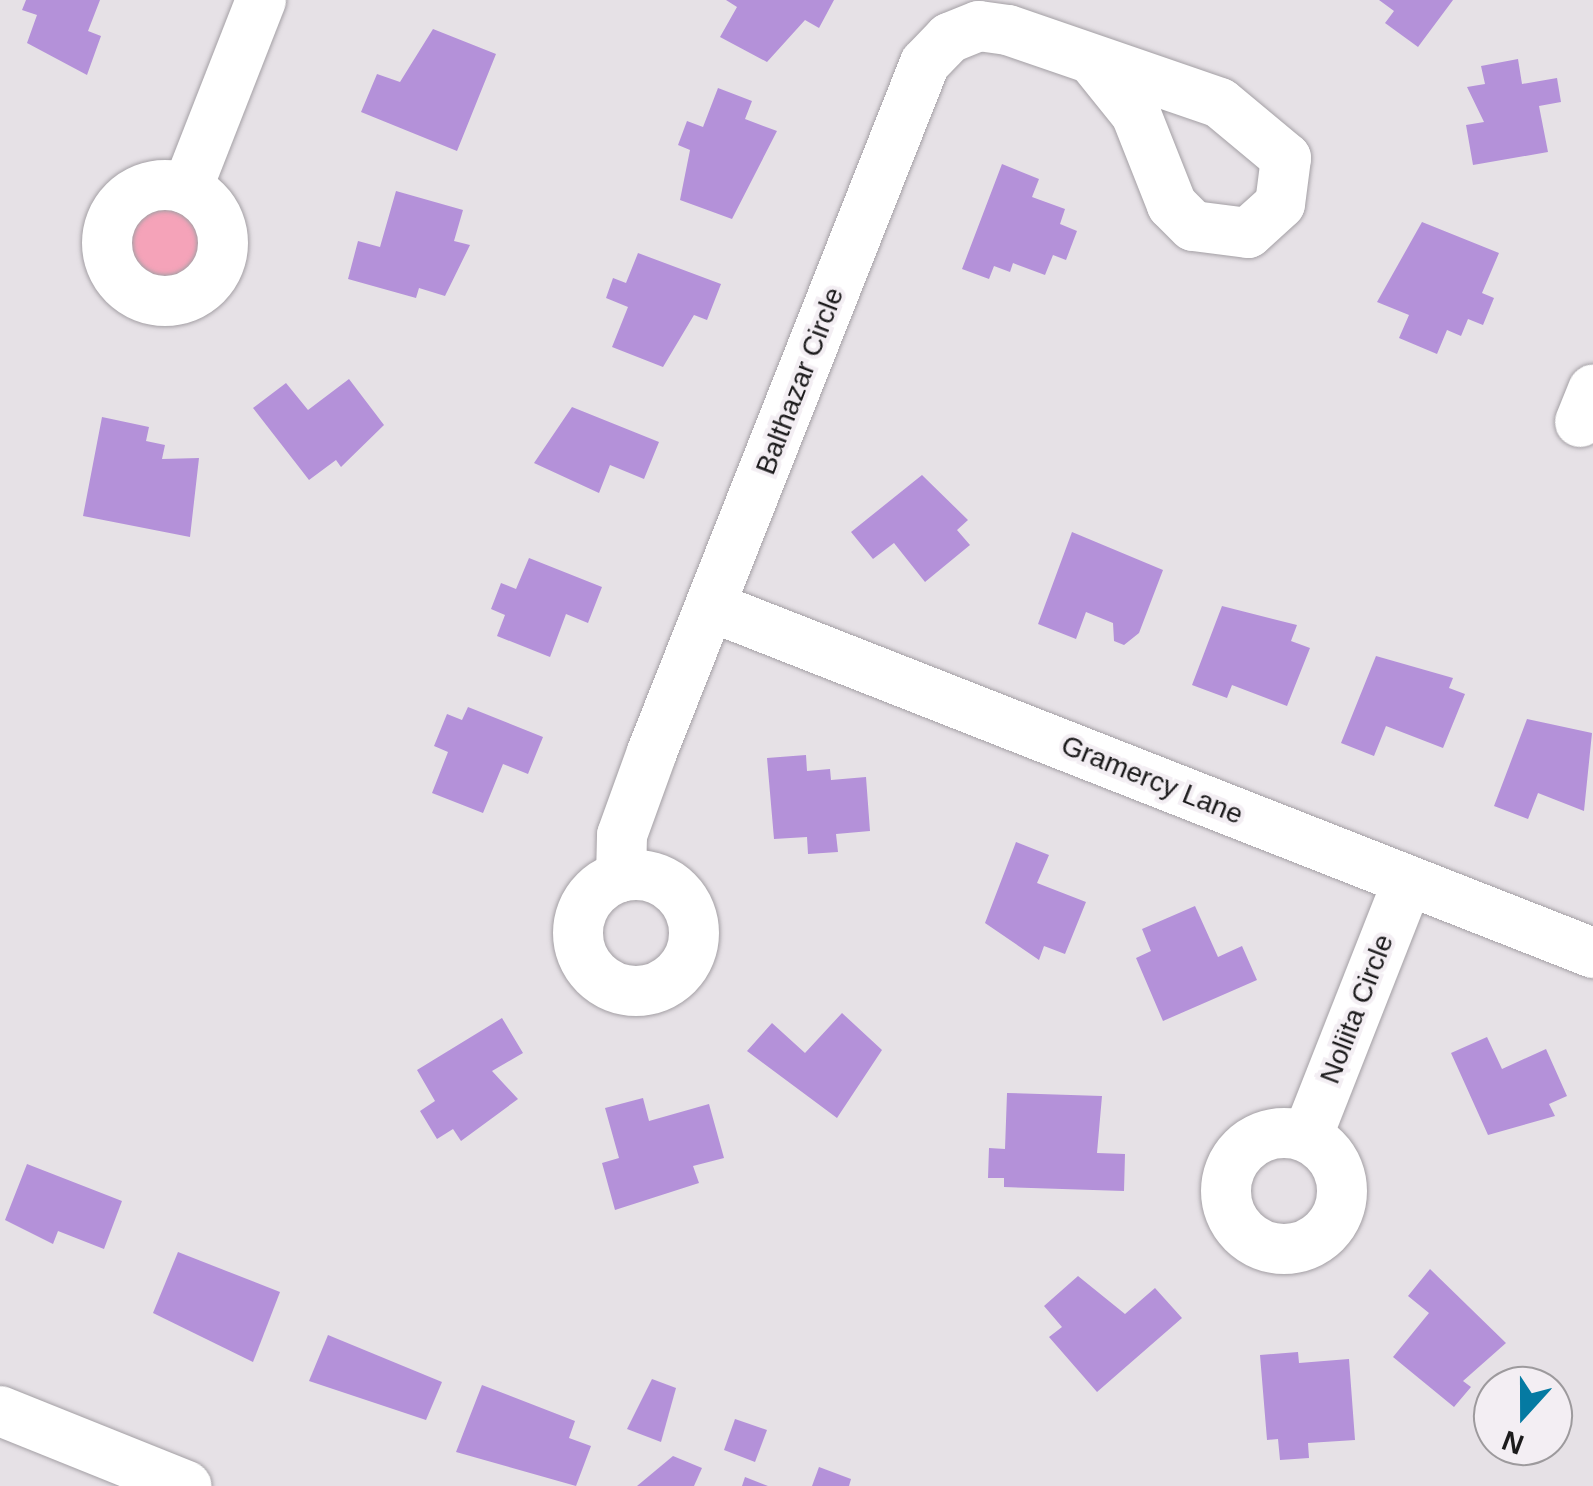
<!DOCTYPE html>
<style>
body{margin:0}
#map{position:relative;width:1593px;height:1486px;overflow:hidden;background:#e6e1e6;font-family:Helvetica,sans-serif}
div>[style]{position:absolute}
.green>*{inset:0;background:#f5a3b9}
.round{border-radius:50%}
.building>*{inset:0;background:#b491d9}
.roads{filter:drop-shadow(0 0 2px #a4a0a5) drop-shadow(0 0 2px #a4a0a5)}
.minor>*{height:50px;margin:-25px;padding:0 25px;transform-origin:25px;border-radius:25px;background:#fff}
.minor>.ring{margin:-25px;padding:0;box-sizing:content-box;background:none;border:50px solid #fff;border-radius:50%}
span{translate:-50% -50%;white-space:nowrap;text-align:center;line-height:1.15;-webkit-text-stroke:8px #f3eef3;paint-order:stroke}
.street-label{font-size:28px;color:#1c1b1c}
.north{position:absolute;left:1473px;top:1366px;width:100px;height:100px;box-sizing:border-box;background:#f3eef3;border:2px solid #9d9a9d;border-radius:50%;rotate:201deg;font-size:28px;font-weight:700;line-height:40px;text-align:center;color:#1c1b1c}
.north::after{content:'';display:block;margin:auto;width:35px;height:45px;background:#057aa2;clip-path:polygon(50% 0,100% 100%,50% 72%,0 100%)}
</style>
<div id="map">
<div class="green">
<i class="round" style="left:129px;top:205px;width:74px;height:74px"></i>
</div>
<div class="building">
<i style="clip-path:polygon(26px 0,100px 0,88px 31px,101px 36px,87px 75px,27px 43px,37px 15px,22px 10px)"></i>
<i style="clip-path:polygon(726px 0,834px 0,819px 28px,805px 20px,767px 62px,720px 37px,737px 7px)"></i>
<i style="clip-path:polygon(1379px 0,1453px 0,1418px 47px,1385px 23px,1394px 11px)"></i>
<i style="clip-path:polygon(433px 29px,496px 54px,457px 151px,361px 112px,377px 74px,400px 82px)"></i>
<i style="clip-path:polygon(1518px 59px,1522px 84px,1557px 78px,1561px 102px,1539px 106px,1548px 152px,1473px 165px,1466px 125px,1484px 122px,1467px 87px,1485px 84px,1481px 66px)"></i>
<i style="clip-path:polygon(718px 88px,752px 101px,745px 119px,777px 131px,732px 219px,680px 200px,690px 150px,678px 145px,687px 121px,703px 127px)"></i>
<i style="clip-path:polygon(1002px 164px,1039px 179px,1032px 197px,1065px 209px,1060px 224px,1077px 231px,1066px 260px,1053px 255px,1045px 275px,1013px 263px,1010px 272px,994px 266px,989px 279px,962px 269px)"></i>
<i style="clip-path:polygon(396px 191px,463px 210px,454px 241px,470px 245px,445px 296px,419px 288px,416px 298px,348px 279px,358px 241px,380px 247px)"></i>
<i style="clip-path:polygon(1422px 222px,1499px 253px,1482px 293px,1494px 298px,1483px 325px,1468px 319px,1461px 336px,1447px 330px,1437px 354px,1399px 338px,1409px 315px,1377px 302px)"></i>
<i style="clip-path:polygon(638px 253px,721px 284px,707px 320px,694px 315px,663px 367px,612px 347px,628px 307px,606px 298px,613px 278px,626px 283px)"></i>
<i style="clip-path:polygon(349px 379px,384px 425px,341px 467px,336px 460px,309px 480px,253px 408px,286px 383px,308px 410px)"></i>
<i style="clip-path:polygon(572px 407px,659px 442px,644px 479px,610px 465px,599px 493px,534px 463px)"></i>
<i style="clip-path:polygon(102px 417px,149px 427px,146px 441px,165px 445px,162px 459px,199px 458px,190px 537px,83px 516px)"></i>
<i style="clip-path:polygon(922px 475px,968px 520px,957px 530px,970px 545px,925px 582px,894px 543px,873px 559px,851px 532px)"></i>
<i style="clip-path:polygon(1072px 532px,1163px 570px,1139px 633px,1124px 645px,1114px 641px,1113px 623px,1086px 612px,1076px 639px,1038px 624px)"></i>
<i style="clip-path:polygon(529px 558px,602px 587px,588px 623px,566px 614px,550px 657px,497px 636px,505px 615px,491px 609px,501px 583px,516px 589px)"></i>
<i style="clip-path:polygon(1222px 606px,1297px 625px,1291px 641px,1310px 648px,1287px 706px,1232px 685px,1227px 698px,1192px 685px)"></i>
<i style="clip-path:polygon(1376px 656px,1453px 678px,1449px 688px,1465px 694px,1443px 748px,1386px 726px,1374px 756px,1341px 743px)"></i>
<i style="clip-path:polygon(468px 707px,543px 737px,528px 774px,503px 764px,483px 813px,432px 793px,448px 752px,434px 746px,447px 714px,462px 720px)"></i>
<i style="clip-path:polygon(1527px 719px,1592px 733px,1584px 811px,1538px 793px,1528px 819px,1494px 806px)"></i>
<i style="clip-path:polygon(806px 755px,807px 771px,830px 769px,831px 780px,866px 777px,870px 831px,836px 834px,838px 852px,808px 854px,807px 837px,774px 839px,767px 758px)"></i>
<i style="clip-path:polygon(1016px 842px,1049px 855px,1037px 883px,1086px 902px,1065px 954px,1044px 946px,1039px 960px,985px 923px)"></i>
<i style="clip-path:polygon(1195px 906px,1218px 957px,1242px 946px,1257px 980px,1163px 1021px,1136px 958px,1151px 951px,1142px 929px)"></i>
<i style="clip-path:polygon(842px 1013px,882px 1050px,837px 1118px,747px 1051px,772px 1023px,805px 1053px)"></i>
<i style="clip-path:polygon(502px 1018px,523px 1053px,492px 1071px,518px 1099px,461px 1141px,453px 1129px,437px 1139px,420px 1111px,435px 1101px,417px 1070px)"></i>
<i style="clip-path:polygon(1487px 1037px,1502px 1069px,1546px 1049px,1567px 1096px,1549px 1104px,1555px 1116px,1488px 1135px,1451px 1053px)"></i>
<i style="clip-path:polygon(1007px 1093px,1102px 1096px,1097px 1153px,1125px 1154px,1124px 1191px,1004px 1187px,1004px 1178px,988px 1178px,989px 1148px,1005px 1149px)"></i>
<i style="clip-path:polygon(643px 1098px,649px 1121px,709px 1104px,724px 1158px,693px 1166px,699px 1183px,615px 1210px,602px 1163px,619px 1158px,605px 1108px)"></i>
<i style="clip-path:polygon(27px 1164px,122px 1201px,104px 1249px,58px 1231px,53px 1244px,5px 1220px)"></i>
<i style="clip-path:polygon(178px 1252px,280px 1292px,253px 1362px,153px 1313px)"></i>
<i style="clip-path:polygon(1430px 1269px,1506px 1343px,1463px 1381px,1471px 1387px,1454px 1407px,1393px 1357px,1429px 1313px,1408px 1296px)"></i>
<i style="clip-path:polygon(1078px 1276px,1125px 1314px,1155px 1288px,1182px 1318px,1097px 1392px,1049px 1337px,1062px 1327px,1044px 1306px)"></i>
<i style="clip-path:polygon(328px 1335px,442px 1382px,426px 1420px,309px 1381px)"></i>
<i style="clip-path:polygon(1298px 1352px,1299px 1363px,1349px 1359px,1355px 1440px,1308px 1443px,1309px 1458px,1280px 1460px,1278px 1439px,1267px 1440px,1260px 1355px)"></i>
<i style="clip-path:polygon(652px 1379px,676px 1388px,661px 1442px,627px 1429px)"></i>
<i style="clip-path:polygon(482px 1385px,575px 1421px,569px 1438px,591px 1446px,576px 1486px,456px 1452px)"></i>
<i style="clip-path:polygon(735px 1419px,767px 1430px,755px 1462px,724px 1450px)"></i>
<i style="clip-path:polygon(673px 1456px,702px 1468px,694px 1486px,637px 1486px)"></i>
<i style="clip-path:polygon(819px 1467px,851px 1479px,849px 1486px,812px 1486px)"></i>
<i style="clip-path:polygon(745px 1477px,768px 1486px,742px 1486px)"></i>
</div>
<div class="roads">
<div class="minor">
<i class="ring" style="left:107px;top:185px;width:66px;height:66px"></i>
<i style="left:187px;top:189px;width:203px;rotate:-68.6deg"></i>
<i style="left:1580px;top:422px;width:35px;rotate:-68deg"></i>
<i style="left:712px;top:607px;width:947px;rotate:21.44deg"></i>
<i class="ring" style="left:578px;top:875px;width:66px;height:66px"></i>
<i style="left:621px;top:877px;width:42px;rotate:-88.6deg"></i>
<i style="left:622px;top:835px;width:88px;rotate:-70.1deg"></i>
<i style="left:652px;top:752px;width:741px;rotate:-68.39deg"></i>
<i style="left:925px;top:63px;width:35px;rotate:-46deg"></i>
<i style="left:949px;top:38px;width:32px;rotate:-22deg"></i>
<i style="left:979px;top:26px;width:29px;rotate:8deg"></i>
<i style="left:1008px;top:30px;width:224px;rotate:19deg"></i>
<i style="left:1220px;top:103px;width:86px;rotate:39.8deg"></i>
<i style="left:1286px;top:158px;width:46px;rotate:97.4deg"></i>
<i style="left:1280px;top:204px;width:43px;rotate:137.8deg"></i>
<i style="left:1248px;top:233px;width:55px;rotate:-172.7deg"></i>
<i style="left:1193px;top:226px;width:30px;rotate:-135deg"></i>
<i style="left:1172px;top:205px;width:98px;rotate:-111.6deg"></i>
<i style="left:1136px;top:114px;width:67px;rotate:-128.9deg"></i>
<i class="ring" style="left:1226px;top:1133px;width:66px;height:66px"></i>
<i style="left:1307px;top:1137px;width:275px;rotate:-68.5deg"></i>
<i style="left:0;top:1411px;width:201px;rotate:21.9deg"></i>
</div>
</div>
<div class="street-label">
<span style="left:800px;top:381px;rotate:-69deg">Balthazar Circle</span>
<span style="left:1152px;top:780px;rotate:22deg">Gramercy Lane</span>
<span style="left:1357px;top:1009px;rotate:-69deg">Noliita Circle</span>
</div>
<div class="north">N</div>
</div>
